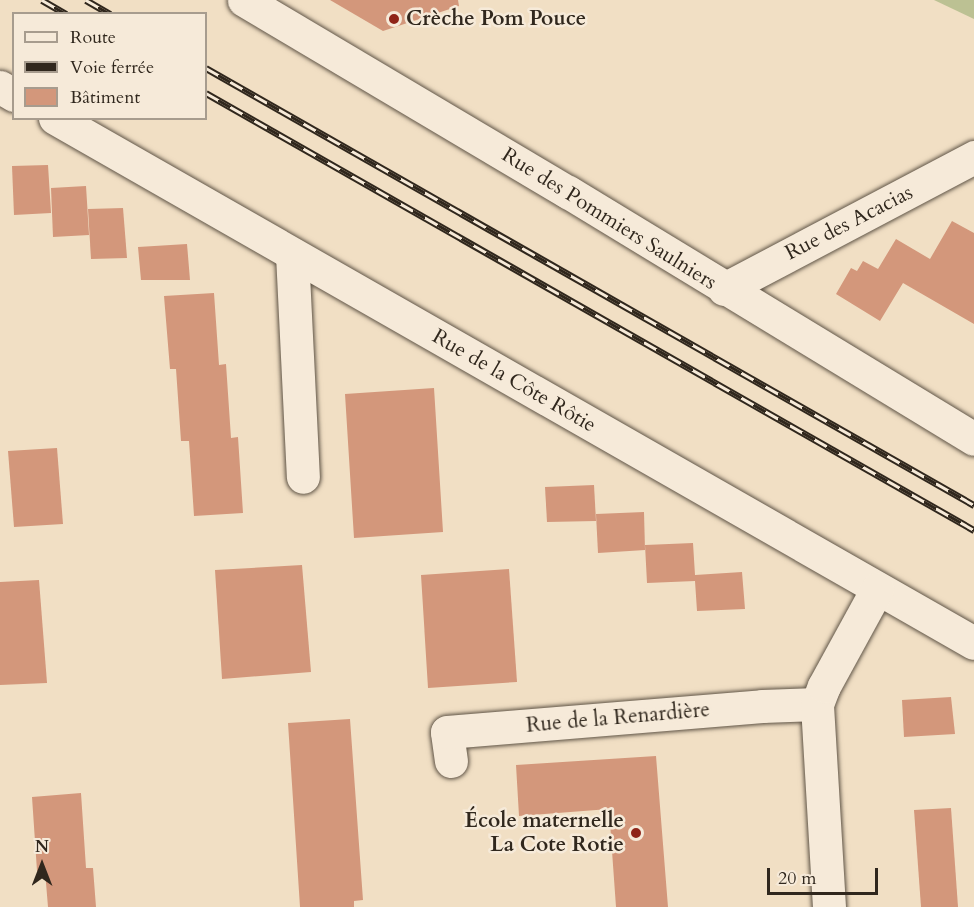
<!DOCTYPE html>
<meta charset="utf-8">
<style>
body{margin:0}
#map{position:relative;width:974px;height:907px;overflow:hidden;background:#f1dfc4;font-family:Cardo,serif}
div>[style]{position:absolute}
.green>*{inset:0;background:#bcc193}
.building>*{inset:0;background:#d3977b}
.roads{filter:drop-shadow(0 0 2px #605547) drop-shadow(0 0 2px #605547)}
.street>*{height:33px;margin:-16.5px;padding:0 16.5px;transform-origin:16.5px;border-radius:16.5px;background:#f6ead9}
.rail>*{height:7px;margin-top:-3.5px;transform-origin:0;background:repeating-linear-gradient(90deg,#f6ead9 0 14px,#30271d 0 28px);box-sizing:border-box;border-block:2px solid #30271d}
.dots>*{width:16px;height:16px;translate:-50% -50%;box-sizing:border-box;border:3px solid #f6ead9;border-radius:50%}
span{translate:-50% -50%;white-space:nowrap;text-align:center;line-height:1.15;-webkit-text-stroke:5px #f6ead9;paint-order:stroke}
.poi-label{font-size:21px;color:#30271d;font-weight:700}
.left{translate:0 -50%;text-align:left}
.right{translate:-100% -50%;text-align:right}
.street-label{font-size:21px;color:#30271d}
.legend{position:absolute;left:12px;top:12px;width:195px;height:108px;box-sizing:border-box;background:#f6ead9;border:2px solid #a79c8e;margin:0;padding:8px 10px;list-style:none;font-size:18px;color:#30271d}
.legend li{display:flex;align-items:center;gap:12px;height:30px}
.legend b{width:30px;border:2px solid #a79c8e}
.north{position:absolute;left:12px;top:835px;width:60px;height:60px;-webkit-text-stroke:4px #f6ead9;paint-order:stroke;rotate:0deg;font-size:16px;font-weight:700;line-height:24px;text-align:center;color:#30271d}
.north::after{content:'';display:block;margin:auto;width:21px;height:27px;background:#30271d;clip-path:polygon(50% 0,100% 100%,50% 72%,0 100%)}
.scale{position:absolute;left:767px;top:868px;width:111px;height:27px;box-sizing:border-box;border:3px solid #30271d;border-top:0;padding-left:8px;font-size:18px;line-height:21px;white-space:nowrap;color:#30271d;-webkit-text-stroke:4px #f6ead9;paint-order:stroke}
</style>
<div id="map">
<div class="green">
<i style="clip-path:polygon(934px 0,974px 0,974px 19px)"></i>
</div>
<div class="building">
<i style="clip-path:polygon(330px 0,458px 0,459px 6px,383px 31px)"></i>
<i style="clip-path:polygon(48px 165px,51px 213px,14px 215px,12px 166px)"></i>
<i style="clip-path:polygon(86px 186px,89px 235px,53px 237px,51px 188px)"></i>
<i style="clip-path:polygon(123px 208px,127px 258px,91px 259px,88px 209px)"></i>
<i style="clip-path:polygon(952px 221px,974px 233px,974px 324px,903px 283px,880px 321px,836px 294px,851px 268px,857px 271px,863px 261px,878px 269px,896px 239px,930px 259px)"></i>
<i style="clip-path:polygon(187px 244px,190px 280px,141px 280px,138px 247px)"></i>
<i style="clip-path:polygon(214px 293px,219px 365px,226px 364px,231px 438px,238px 437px,243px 513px,194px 516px,189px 441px,181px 441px,176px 369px,170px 369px,164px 296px)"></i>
<i style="clip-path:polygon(434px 388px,443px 532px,354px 538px,345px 394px)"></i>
<i style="clip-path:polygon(57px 448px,63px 524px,14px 527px,8px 451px)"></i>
<i style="clip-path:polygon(594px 485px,596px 521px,547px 522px,545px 487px)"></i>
<i style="clip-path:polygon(644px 512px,645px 550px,598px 553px,596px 514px)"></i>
<i style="clip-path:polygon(693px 543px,695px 575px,742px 572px,745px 609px,697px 611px,695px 581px,647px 583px,645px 545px)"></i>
<i style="clip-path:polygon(302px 565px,311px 672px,222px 679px,215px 570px)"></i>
<i style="clip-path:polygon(509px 569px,517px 682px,428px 688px,421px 575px)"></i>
<i style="clip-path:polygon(39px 580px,47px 683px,0 685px,0 582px)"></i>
<i style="clip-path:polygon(951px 697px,955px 734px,904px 737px,902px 700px)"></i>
<i style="clip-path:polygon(350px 719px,363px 900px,354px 901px,354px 907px,300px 907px,288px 723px)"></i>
<i style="clip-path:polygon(656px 756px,668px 907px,616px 907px,609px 809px,519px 816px,516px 765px)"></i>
<i style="clip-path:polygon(81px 793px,86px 868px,93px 868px,96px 907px,48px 907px,45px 871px,37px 871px,32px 797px)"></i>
<i style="clip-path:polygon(951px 808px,958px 907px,921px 907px,914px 810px)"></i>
</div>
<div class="roads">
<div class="street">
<i style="left:244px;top:0;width:377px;rotate:30.7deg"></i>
<i style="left:568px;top:192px;width:475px;rotate:31.3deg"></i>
<i style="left:0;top:87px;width:16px;rotate:30deg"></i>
<i style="left:55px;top:118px;width:1058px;rotate:29.74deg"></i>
<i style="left:292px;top:254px;width:223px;rotate:87.2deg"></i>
<i style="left:724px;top:289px;width:283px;rotate:-27.8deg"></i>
<i style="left:451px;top:761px;width:29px;rotate:-98deg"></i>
<i style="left:447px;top:732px;width:316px;rotate:-4.7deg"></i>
<i style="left:762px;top:706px;width:55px;rotate:-2.1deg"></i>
<i style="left:829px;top:907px;width:203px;rotate:-93.4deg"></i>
<i style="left:817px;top:704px;width:19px;rotate:-69deg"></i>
<i style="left:824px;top:686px;width:111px;rotate:-61.3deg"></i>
</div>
</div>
<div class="rail">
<i style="left:42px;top:0;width:28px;rotate:30deg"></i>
<i style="left:86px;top:0;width:28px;rotate:30deg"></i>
<i style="left:206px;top:68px;width:884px;rotate:29.64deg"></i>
<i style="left:206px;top:93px;width:884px;rotate:29.64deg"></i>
</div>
<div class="dots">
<i style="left:394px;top:19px;background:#8f2418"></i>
<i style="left:636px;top:833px;background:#8f2418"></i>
</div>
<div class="poi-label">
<span class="left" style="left:406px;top:19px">Crèche Pom Pouce</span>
<span class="right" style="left:624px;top:833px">École maternelle<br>La Cote Rotie</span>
</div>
<div class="street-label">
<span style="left:609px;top:219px;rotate:32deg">Rue des Pommiers Saulniers</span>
<span style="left:849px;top:223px;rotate:-27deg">Rue des Acacias</span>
<span style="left:514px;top:381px;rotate:30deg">Rue de la Côte Rôtie</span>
<span style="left:618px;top:718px;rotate:-5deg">Rue de la Renardière</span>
</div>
<ul class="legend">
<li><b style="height:8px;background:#f6ead9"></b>Route</li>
<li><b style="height:8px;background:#30271d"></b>Voie ferrée</li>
<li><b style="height:16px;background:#d3977b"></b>Bâtiment</li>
</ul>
<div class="north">N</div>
<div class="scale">20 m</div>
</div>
